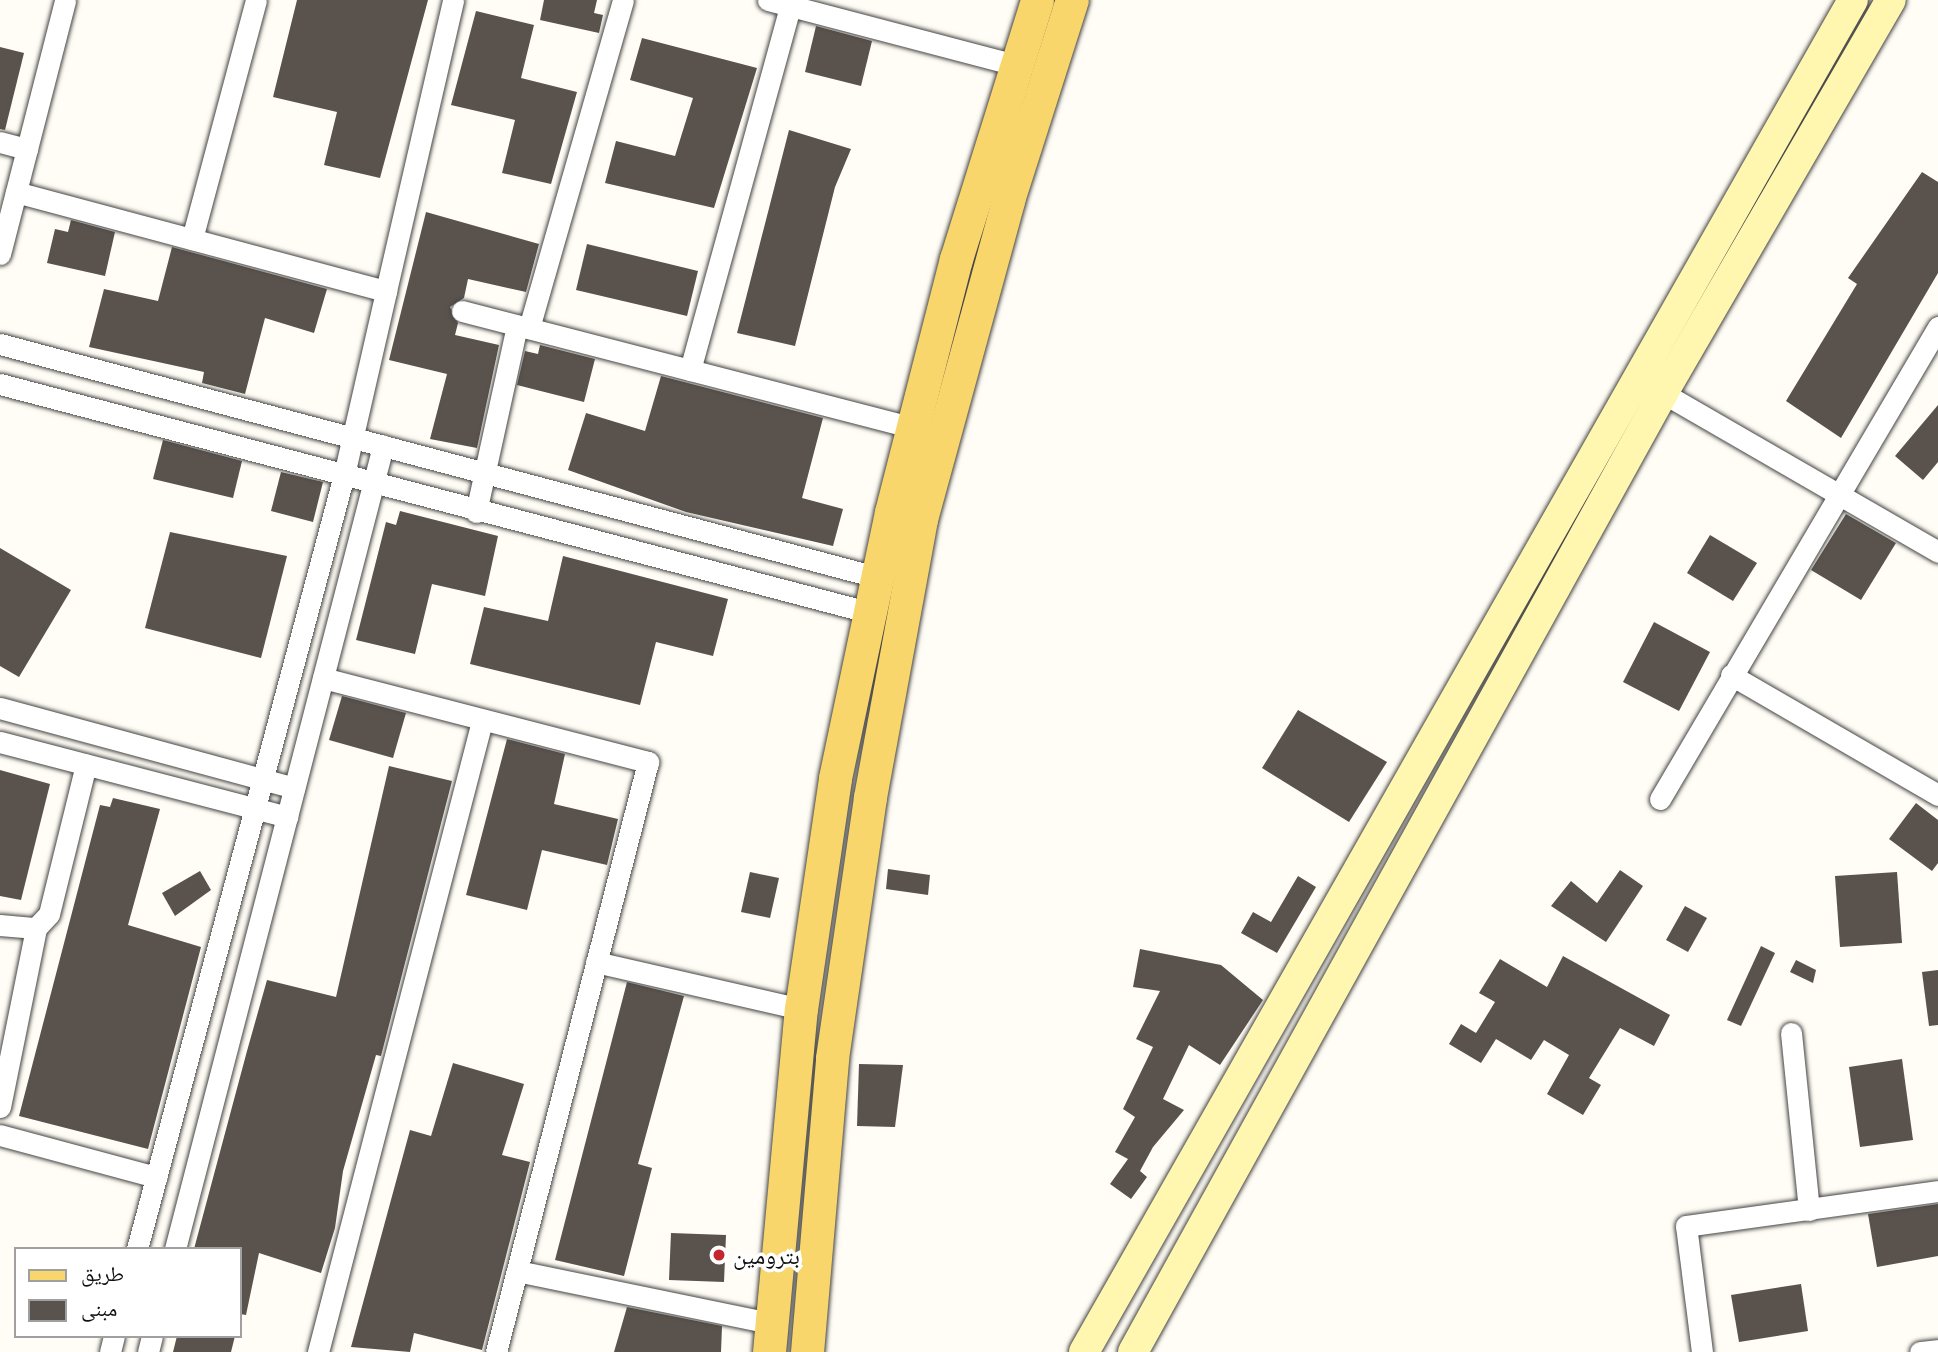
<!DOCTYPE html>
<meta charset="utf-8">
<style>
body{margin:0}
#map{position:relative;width:1938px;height:1352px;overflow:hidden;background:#fffdf5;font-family:"Playfair Display","Noto Naskh Arabic",serif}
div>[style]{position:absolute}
.building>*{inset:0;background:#5a524d}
.roads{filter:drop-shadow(0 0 2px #444) drop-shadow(0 0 2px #444)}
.street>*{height:21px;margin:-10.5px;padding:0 10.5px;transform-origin:10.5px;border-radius:10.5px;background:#fff}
.secondary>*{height:30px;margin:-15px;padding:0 15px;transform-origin:15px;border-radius:15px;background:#fff6b0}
.primary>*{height:33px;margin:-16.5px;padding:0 16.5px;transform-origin:16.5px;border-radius:16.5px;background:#f9d66b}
.dots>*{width:19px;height:19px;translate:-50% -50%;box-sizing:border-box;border:4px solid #fff;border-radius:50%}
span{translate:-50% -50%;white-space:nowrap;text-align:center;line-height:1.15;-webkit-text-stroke:7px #fff;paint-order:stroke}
.poi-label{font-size:23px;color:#111}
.left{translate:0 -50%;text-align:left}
.legend{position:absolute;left:14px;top:1247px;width:228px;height:91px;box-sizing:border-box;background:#fff;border:2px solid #a0a0a0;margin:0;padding:9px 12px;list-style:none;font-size:21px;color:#111}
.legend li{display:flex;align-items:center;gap:14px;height:35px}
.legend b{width:35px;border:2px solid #a0a0a0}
</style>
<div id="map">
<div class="building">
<i style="clip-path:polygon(297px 0,428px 0,380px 178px,324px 165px,337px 112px,273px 97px)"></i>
<i style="clip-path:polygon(544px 0,597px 0,594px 13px,603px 15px,599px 33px,540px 20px)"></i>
<i style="clip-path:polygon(476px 11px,534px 25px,521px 78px,577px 92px,551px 184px,502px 173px,515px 120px,451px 105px)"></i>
<i style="clip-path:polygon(816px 26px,872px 41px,861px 86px,805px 72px)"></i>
<i style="clip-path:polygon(642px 38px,757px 68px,714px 208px,605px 183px,616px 141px,675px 156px,693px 98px,630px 80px)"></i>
<i style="clip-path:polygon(0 47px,24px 53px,5px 130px,0 129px)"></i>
<i style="clip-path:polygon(789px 130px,851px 149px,835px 187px,795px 346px,737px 333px)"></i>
<i style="clip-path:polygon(1922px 172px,1938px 182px,1938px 273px,1841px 438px,1786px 401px,1857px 284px,1848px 278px)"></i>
<i style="clip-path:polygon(426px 212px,539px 244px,526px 292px,468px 279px,464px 298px,450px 307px,458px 323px,455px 335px,499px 345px,477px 448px,430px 439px,447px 374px,389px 360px)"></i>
<i style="clip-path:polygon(71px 220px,115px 232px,105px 276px,47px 263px,55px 229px,68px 232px)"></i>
<i style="clip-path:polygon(587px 244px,698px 271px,687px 316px,576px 290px)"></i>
<i style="clip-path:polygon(172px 247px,327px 289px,314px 333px,265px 318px,245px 394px,202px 383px,204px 372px,89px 347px,104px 289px,158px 301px)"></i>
<i style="clip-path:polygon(540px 345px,595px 359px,584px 402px,517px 385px,525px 351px,538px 354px)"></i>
<i style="clip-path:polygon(661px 376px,823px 418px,802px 498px,843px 509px,833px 546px,686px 512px,568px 470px,586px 413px,645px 431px)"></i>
<i style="clip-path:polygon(1938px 405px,1938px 462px,1923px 480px,1895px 456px)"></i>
<i style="clip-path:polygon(163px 440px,242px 461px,233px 498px,153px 479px)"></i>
<i style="clip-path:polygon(281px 472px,323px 482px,313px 522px,271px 511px)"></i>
<i style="clip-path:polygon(400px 511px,498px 536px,485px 596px,432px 584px,415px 654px,356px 640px,386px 522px,396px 525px)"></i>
<i style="clip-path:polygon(1846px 514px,1896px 543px,1861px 600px,1811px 570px)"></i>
<i style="clip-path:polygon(170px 532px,287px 556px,261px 658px,145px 628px)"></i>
<i style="clip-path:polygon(1710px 535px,1757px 563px,1733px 601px,1687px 573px)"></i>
<i style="clip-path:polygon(0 548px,71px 590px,19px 677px,0 666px)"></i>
<i style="clip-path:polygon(563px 556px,728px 599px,713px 656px,656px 642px,640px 705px,470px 664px,484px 607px,548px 621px)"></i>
<i style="clip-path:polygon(1654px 622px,1710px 652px,1679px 711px,1623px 682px)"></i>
<i style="clip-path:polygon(342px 696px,406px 713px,393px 758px,329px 740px)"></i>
<i style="clip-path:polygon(1298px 710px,1387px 762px,1349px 822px,1262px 768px)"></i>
<i style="clip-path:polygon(507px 739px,565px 754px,554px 804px,618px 819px,607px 865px,542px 850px,527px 910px,466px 895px)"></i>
<i style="clip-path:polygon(389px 766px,452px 781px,381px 1056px,376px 1055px,343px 1171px,335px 1228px,321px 1273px,259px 1253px,246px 1315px,240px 1314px,240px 1249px,194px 1249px,247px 1051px,267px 980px,336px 997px)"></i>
<i style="clip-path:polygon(0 770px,50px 784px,21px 900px,0 896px)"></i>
<i style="clip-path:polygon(113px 798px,160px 809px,128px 925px,201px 947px,148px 1149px,19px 1116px,100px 805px,110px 807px)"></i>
<i style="clip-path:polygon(1916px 803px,1938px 820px,1938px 863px,1932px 871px,1889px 839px)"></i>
<i style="clip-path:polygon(888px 869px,930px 875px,928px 895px,886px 889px)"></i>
<i style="clip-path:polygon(1620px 870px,1643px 886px,1606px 942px,1551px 906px,1571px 881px,1597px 903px)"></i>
<i style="clip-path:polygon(200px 871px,211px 890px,175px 916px,162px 893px)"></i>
<i style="clip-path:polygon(750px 872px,779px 878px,770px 918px,741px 912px)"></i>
<i style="clip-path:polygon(1897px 872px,1902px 943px,1840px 947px,1835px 876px)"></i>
<i style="clip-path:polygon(1298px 876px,1316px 887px,1277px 953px,1241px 933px,1253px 912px,1271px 922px)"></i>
<i style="clip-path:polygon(1685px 906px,1707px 918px,1688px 952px,1666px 940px)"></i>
<i style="clip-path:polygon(1761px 946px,1775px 953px,1741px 1026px,1727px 1020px)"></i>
<i style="clip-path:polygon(1140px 949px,1221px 965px,1263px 1000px,1220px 1065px,1189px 1045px,1163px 1099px,1184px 1110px,1153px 1147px,1140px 1171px,1147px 1177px,1131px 1199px,1110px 1184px,1128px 1159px,1115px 1152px,1135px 1117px,1123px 1109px,1153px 1047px,1136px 1039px,1160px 991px,1133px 987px)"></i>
<i style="clip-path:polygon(1563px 956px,1670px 1015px,1654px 1046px,1620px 1028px,1589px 1078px,1601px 1085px,1583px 1115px,1547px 1094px,1569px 1055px,1544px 1040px,1531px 1060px,1496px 1039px,1481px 1063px,1449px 1044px,1461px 1024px,1476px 1033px,1495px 1002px,1479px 993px,1500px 959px,1547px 987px)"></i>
<i style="clip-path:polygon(1796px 960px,1816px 970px,1813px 983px,1790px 972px)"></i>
<i style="clip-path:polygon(1938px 970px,1938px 1025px,1929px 1026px,1922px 972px)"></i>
<i style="clip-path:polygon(627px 982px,684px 996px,638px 1164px,652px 1168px,624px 1276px,555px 1260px)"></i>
<i style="clip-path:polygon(1902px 1059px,1913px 1140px,1860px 1147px,1849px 1067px)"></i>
<i style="clip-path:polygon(453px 1063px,524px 1084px,502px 1155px,530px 1162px,482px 1350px,414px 1333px,410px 1352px,351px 1347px,410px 1130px,431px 1136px)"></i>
<i style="clip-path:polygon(859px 1064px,903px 1065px,895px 1127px,857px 1126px)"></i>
<i style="clip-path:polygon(1938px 1204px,1938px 1256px,1877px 1267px,1868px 1214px)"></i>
<i style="clip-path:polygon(671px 1233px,726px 1235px,724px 1282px,669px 1280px)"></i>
<i style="clip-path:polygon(1801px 1284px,1808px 1331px,1739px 1342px,1731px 1295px)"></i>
<i style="clip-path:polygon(627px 1307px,722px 1326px,721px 1352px,614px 1352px)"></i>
<i style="clip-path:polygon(177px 1336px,235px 1336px,231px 1352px,173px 1352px)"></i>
</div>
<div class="roads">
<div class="street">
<i style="left:768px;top:0;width:255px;rotate:14.7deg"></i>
<i style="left:0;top:142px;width:28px;rotate:15deg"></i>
<i style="left:16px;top:192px;width:383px;rotate:15deg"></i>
<i style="left:386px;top:291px;width:299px;rotate:-77deg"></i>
<i style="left:192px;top:239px;width:247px;rotate:-75deg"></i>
<i style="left:0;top:254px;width:262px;rotate:-75.6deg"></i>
<i style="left:462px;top:311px;width:465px;rotate:14.5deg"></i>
<i style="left:529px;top:328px;width:341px;rotate:-74deg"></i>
<i style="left:0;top:344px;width:906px;rotate:14.89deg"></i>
<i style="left:690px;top:370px;width:377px;rotate:-74.6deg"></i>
<i style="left:0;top:384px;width:897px;rotate:14.72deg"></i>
<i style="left:1663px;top:393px;width:318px;rotate:30deg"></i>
<i style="left:476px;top:512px;width:191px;rotate:-77.6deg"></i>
<i style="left:1731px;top:675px;width:239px;rotate:30.1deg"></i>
<i style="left:323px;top:678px;width:336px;rotate:14.5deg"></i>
<i style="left:648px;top:762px;width:609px;rotate:104.45deg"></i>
<i style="left:0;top:708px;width:305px;rotate:15.2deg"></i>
<i style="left:0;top:742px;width:297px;rotate:14.6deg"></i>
<i style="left:1660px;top:799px;width:548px;rotate:-59.5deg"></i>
<i style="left:0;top:925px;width:36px;rotate:5deg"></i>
<i style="left:36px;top:928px;width:19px;rotate:-47deg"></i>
<i style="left:49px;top:914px;width:154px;rotate:-76.1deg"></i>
<i style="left:596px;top:962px;width:210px;rotate:12.9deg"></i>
<i style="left:1791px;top:1033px;width:178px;rotate:84.2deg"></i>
<i style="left:0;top:1107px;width:183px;rotate:-78.6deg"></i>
<i style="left:0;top:1135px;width:162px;rotate:15.1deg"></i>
<i style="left:137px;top:1249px;width:801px;rotate:-75.03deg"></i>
<i style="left:344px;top:475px;width:189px;rotate:-77.1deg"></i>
<i style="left:175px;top:1249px;width:830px;rotate:-75.48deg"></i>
<i style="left:517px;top:1271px;width:259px;rotate:11.6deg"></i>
<i style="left:110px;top:1352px;width:16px;rotate:-76deg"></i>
<i style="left:148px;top:1352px;width:16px;rotate:-76deg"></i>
<i style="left:318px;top:1352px;width:652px;rotate:-75.43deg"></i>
<i style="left:1702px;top:1352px;width:127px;rotate:-97.2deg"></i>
<i style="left:1686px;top:1226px;width:254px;rotate:-7.9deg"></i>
<i style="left:1920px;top:1352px;width:18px;rotate:-6deg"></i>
</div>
<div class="secondary">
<i style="left:1084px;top:1352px;width:1555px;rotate:-60.37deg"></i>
<i style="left:1133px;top:1352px;width:1096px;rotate:-61.07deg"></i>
<i style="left:1663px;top:393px;width:454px;rotate:-59.9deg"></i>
</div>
<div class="primary">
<i style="left:769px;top:1352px;width:344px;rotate:-84.7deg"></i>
<i style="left:801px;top:1009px;width:233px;rotate:-81.6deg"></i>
<i style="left:835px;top:778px;width:272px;rotate:-78.1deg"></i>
<i style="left:891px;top:512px;width:261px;rotate:-75.6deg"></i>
<i style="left:956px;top:259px;width:271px;rotate:-72.6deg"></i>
<i style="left:807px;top:1352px;width:295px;rotate:-85.1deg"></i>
<i style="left:832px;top:1058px;width:264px;rotate:-81.7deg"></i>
<i style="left:870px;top:797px;width:283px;rotate:-79.6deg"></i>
<i style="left:921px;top:519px;width:331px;rotate:-74.7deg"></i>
<i style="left:1008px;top:200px;width:210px;rotate:-72.3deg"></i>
</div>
</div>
<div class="dots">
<i style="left:719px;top:1255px;background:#c4262e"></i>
</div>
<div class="poi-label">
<span class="left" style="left:733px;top:1255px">بترومين</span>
</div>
<ul class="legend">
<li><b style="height:9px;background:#f9d66b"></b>طريق</li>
<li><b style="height:19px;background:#5a524d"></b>مبنى</li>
</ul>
</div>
